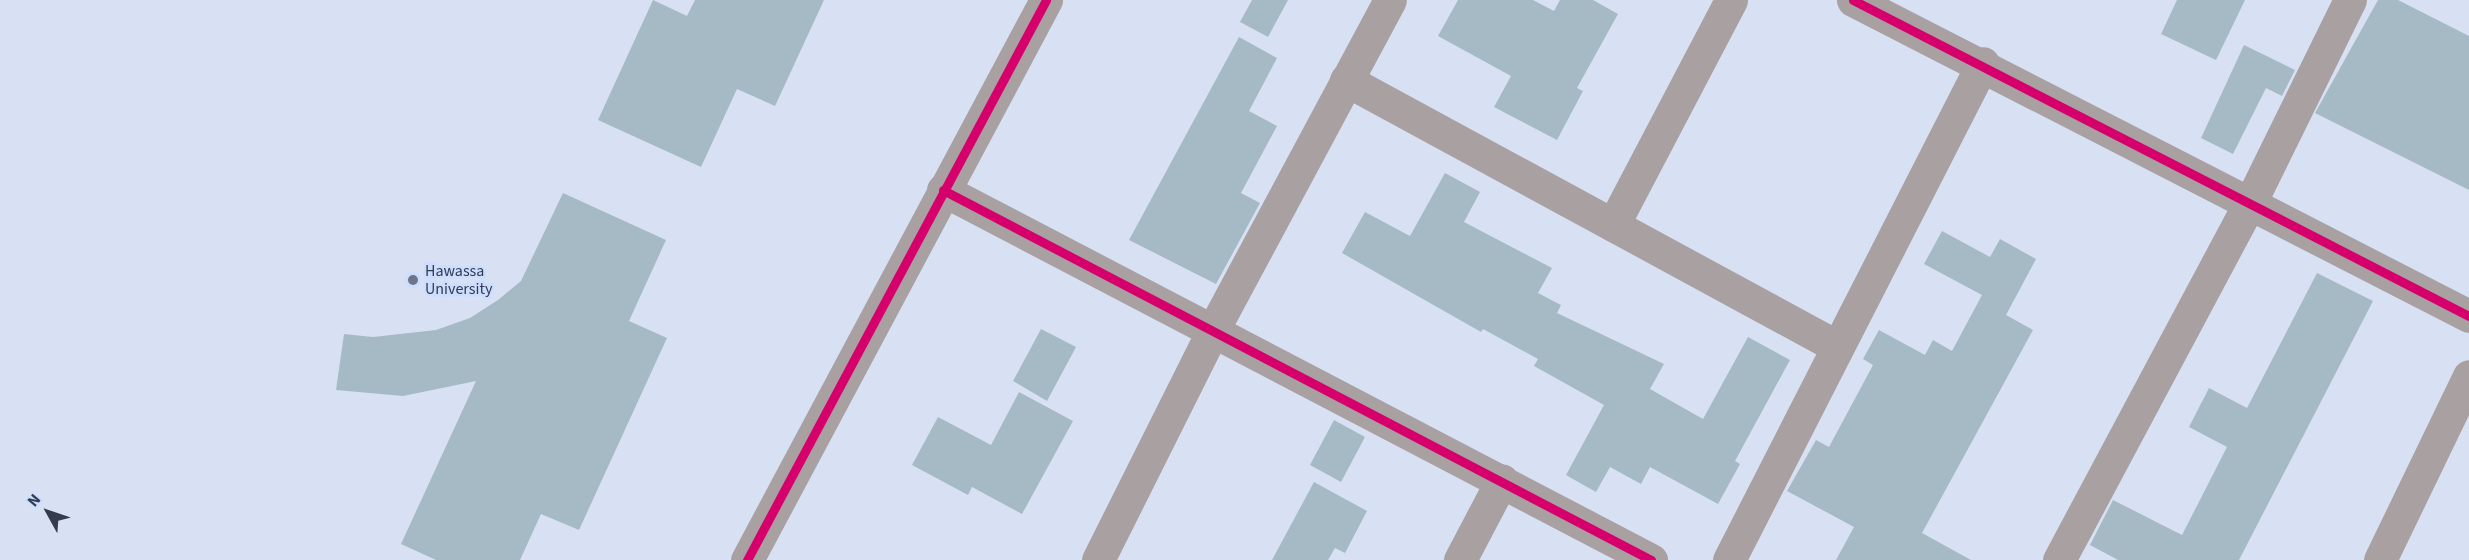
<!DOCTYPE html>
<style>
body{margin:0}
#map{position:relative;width:2469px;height:560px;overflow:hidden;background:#d8e1f3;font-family:"Source Sans 3",sans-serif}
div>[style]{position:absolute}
.building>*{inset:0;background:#a5bac4}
.minor>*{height:33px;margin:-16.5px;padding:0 16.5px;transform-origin:16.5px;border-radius:16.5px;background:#a8a0a1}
.cycleway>*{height:9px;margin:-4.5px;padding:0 4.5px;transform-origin:4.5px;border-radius:4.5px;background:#d6006c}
.dots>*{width:16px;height:16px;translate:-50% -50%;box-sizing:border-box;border:3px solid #cdf;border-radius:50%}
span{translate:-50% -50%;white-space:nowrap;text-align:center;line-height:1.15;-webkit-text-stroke:5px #cdf;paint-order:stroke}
.poi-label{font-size:16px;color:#333b4c}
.left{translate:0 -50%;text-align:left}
.north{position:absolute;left:18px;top:482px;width:60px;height:60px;-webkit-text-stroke:4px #cdf;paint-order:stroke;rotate:310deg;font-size:16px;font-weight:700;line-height:24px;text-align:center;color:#333b4c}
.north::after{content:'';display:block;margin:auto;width:21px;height:27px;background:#333b4c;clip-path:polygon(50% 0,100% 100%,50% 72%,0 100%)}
</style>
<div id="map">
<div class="building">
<i style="clip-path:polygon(653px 0,687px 16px,695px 0,824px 0,775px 106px,737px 89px,701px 167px,598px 120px)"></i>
<i style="clip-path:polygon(1252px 0,1288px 0,1268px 37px,1240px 22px)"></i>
<i style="clip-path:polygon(1458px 0,1533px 0,1554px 11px,1560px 0,1593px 0,1618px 14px,1577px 88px,1583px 91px,1557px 140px,1494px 107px,1511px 76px,1438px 36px)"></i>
<i style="clip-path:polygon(2177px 0,2245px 0,2216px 60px,2161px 34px)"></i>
<i style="clip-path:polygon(2378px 0,2398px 0,2469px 36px,2469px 190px,2315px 113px)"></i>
<i style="clip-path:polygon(1239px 37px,1277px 58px,1249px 111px,1277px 126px,1241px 193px,1260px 203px,1216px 284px,1129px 240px)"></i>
<i style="clip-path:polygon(2244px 45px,2295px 70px,2282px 96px,2266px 88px,2233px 154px,2201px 138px)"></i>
<i style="clip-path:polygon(1445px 173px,1480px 192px,1464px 222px,1552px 268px,1538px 293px,1561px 305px,1557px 313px,1664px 364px,1650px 389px,1703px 419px,1748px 337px,1790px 360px,1735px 461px,1740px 464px,1718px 504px,1650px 467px,1641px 484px,1610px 467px,1596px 492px,1566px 475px,1604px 405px,1534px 366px,1538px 359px,1483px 329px,1481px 332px,1342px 253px,1365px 212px,1410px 236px)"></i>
<i style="clip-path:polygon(563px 193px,666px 240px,629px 321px,667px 338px,579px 530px,541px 514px,520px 560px,436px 560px,401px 544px,476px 381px,403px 396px,336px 390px,344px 334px,373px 337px,436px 330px,470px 318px,498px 300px,521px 281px)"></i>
<i style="clip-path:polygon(1942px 231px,1990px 257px,2000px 239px,2036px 259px,2006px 315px,2033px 330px,1922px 533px,1971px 560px,1836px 560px,1854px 527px,1787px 491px,1816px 440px,1829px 447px,1873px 365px,1863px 359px,1879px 330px,1925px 355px,1933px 340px,1952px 351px,1982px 295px,1924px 264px)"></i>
<i style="clip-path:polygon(2317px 273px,2373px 301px,2239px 560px,2118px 560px,2090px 545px,2113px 500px,2182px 535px,2227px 447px,2189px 427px,2209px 388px,2247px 408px)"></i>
<i style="clip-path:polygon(1041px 329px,1076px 347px,1047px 401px,1013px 381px)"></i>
<i style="clip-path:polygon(1019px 392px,1073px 421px,1022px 514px,972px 487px,968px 495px,912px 465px,938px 417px,991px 445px)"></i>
<i style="clip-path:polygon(1334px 420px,1365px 437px,1341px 482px,1310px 465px)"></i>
<i style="clip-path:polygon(1314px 482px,1367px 511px,1345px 553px,1335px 548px,1328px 560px,1272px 560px)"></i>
</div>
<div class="minor">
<i style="left:1853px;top:0;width:692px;rotate:27.16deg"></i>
<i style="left:1346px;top:80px;width:558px;rotate:28.5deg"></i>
<i style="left:943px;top:190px;width:799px;rotate:27.59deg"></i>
<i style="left:1613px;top:225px;width:254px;rotate:-62.3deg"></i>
<i style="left:747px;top:560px;width:635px;rotate:-61.9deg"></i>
<i style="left:1098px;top:560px;width:257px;rotate:-63.4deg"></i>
<i style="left:1213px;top:330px;width:374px;rotate:-61.8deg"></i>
<i style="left:1460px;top:560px;width:90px;rotate:-62.3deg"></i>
<i style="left:1729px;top:560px;width:558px;rotate:-62.93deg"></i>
<i style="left:2059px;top:560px;width:407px;rotate:-61.9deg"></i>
<i style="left:2251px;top:201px;width:224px;rotate:-63.8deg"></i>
<i style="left:2380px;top:560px;width:204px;rotate:-64.2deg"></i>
</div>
<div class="cycleway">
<i style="left:1853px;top:0;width:692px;rotate:27.16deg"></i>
<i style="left:943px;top:190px;width:799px;rotate:27.59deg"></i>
<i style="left:747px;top:560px;width:635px;rotate:-61.9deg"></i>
</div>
<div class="dots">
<i style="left:413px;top:280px;background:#6d7586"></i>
</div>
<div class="poi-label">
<span class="left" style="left:425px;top:280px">Hawassa<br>University</span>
</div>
<div class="north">N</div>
</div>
